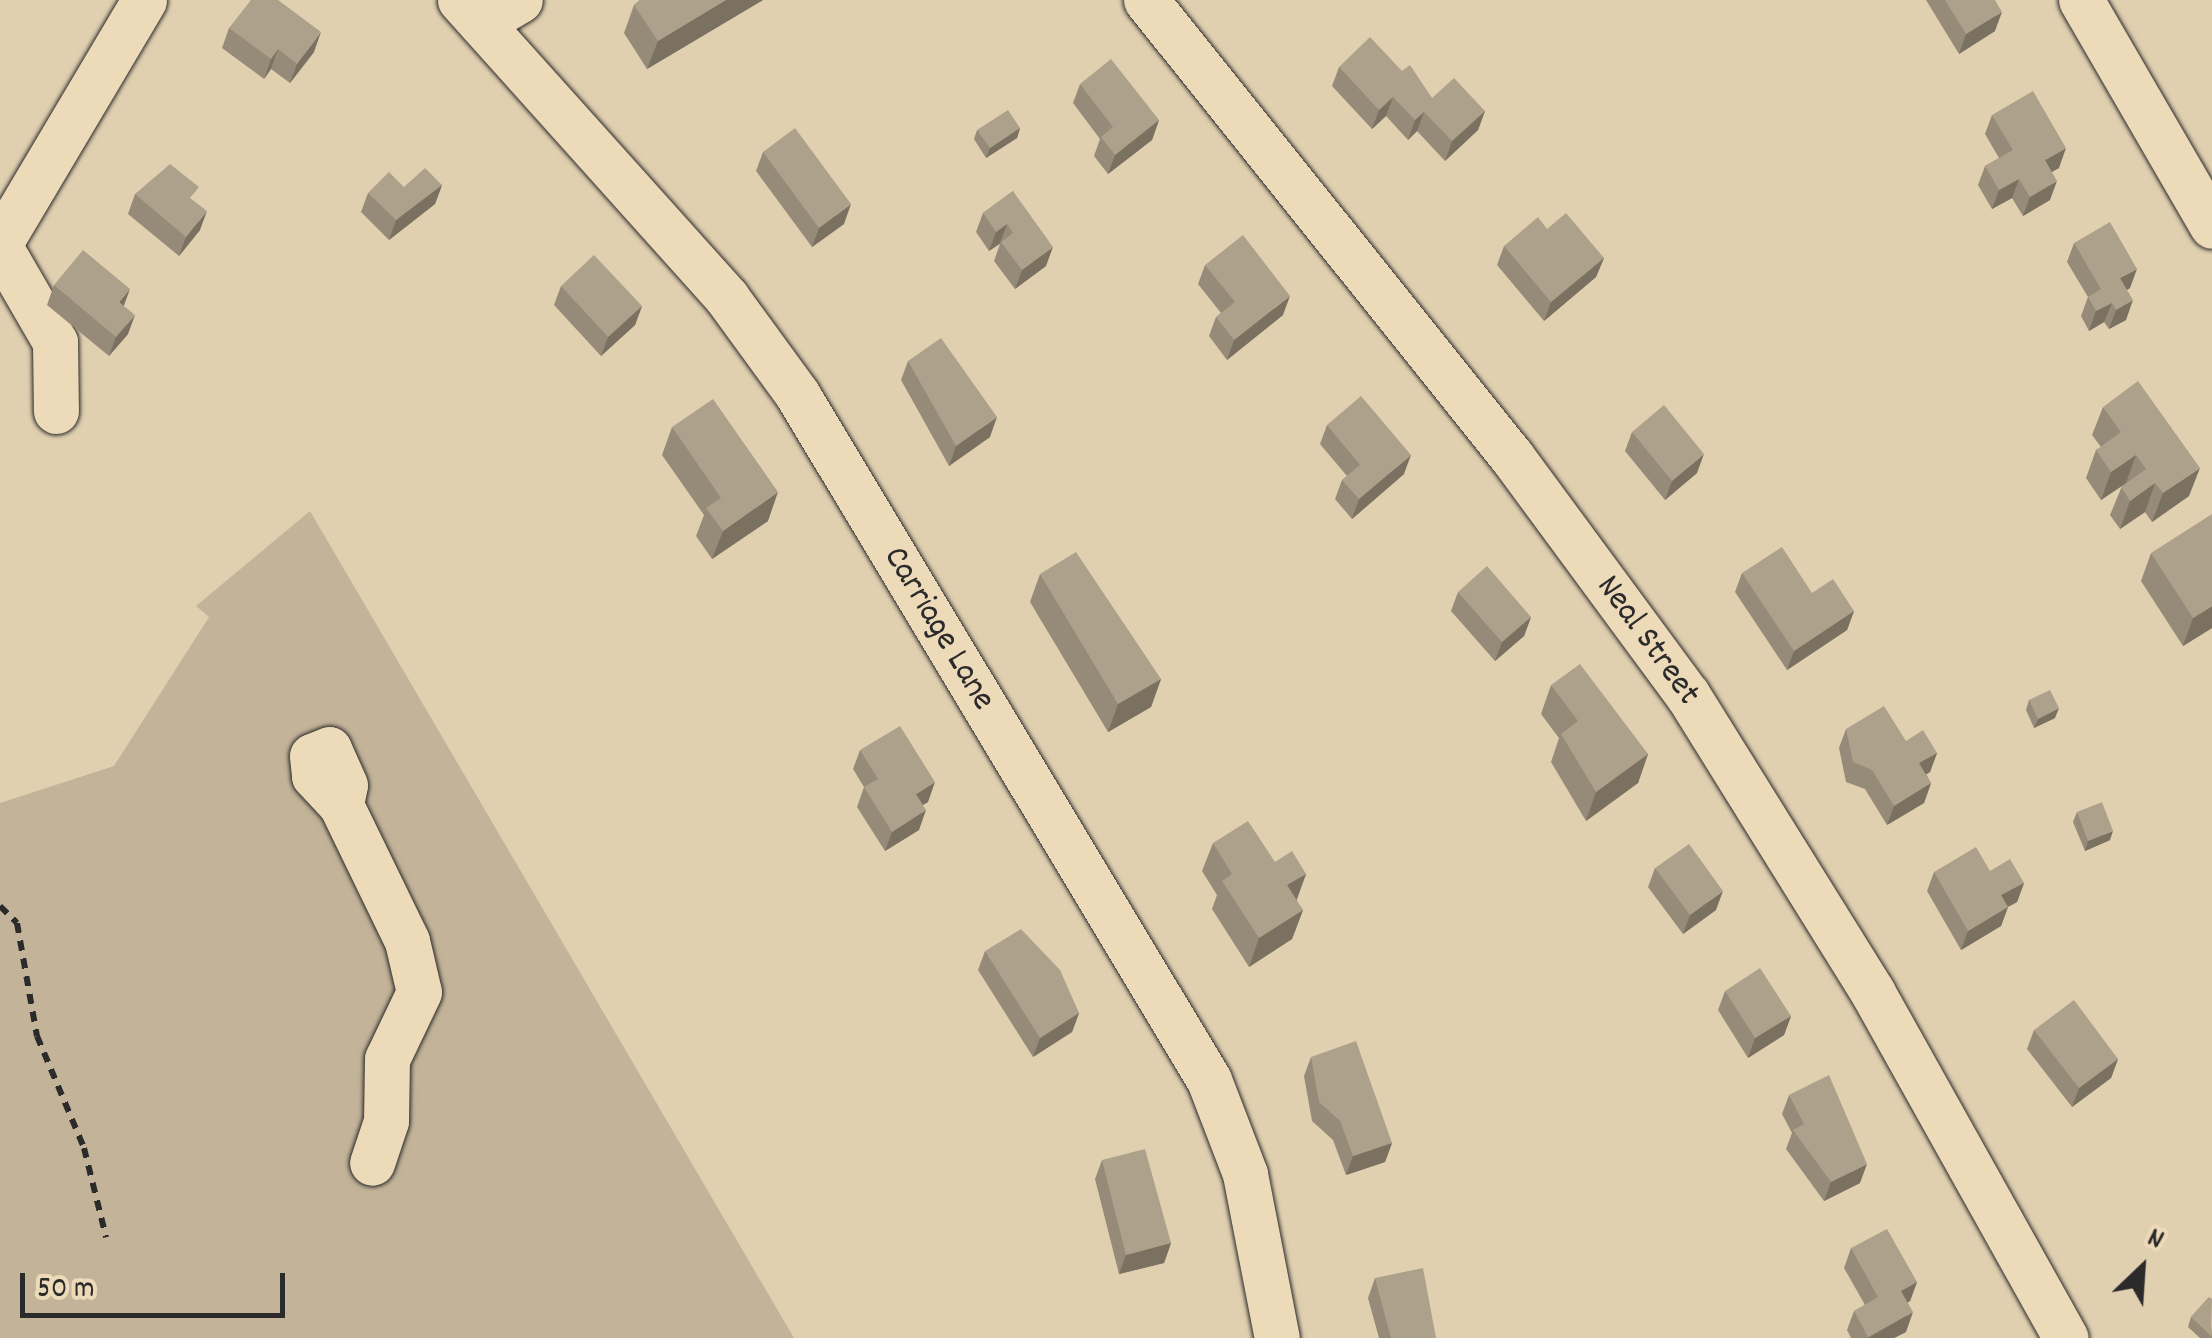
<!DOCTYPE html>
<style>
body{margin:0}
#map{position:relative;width:2212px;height:1338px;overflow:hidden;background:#e1d0b0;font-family:Dekko,sans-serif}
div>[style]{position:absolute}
.green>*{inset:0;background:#c3b499}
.path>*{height:6px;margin-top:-3px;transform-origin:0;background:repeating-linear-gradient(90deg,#2b2b2b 0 10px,transparent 0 18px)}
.roads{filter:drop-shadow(0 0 2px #2b2b2b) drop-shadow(0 0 2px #2b2b2b)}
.minor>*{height:45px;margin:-22.5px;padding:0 22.5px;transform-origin:22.5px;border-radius:22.5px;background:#eddab8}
.wall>*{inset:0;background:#968a78}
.shaded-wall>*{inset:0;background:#7a7161}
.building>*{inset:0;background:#aea18b}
span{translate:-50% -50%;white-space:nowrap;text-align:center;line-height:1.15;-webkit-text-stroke:8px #eddab8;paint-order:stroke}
.street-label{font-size:35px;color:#2b2b2b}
.north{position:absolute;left:2092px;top:1218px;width:100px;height:100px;-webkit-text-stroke:8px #eddab8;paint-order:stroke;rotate:25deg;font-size:28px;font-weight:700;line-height:40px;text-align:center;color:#2b2b2b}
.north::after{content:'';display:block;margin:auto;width:35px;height:45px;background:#2b2b2b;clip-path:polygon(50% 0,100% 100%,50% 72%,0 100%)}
.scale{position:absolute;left:20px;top:1273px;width:265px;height:45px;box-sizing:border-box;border:5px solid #2b2b2b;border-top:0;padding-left:12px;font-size:30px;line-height:35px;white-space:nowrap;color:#2b2b2b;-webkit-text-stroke:8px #eddab8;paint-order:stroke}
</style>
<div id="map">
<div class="green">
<i style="clip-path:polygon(310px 511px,794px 1338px,0 1338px,0 803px,114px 766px,209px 617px,196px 606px)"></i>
</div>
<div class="path">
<i style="left:0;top:906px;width:24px;rotate:45deg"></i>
<i style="left:17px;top:923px;width:115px;rotate:80deg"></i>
<i style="left:37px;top:1036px;width:121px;rotate:67.2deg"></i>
<i style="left:84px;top:1148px;width:92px;rotate:76.1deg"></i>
</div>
<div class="roads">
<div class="minor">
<i style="left:460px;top:0;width:400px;rotate:48.1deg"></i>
<i style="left:727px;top:298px;width:119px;rotate:53.9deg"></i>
<i style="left:797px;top:394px;width:800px;rotate:59.01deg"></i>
<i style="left:1209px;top:1080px;width:101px;rotate:69deg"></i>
<i style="left:1245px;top:1174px;width:167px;rotate:79deg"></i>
<i style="left:1146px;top:0;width:585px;rotate:51.31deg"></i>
<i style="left:1512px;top:457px;width:295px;rotate:53.6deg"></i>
<i style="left:1687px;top:694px;width:352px;rotate:58.1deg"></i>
<i style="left:1873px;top:993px;width:395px;rotate:60.8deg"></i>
<i style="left:2081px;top:0;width:261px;rotate:59.9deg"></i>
<i style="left:481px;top:23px;width:45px;rotate:-30.5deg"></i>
<i style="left:0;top:243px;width:282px;rotate:-59.3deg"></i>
<i style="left:0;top:247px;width:110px;rotate:59.9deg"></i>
<i style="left:55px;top:342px;width:69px;rotate:89.2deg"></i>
<i style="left:341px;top:805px;width:20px;rotate:-79deg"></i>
<i style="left:345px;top:785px;width:39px;rotate:-114deg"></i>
<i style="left:329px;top:749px;width:18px;rotate:158deg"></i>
<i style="left:312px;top:756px;width:20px;rotate:84deg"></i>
<i style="left:314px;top:776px;width:40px;rotate:47deg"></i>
<i style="left:341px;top:805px;width:151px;rotate:64.1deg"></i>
<i style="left:407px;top:941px;width:52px;rotate:76.8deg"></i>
<i style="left:419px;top:992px;width:74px;rotate:115.5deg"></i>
<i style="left:387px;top:1059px;width:62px;rotate:90.9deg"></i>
<i style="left:386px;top:1121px;width:44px;rotate:108.4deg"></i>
</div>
</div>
<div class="wall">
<i style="clip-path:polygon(640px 0,763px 0,647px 69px,624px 33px,634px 5px)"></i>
<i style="clip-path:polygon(1926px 0,1995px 0,1995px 31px,1959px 54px)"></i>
<i style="clip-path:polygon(229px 28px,314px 52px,290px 83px,271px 69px,264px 79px,222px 48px)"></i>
<i style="clip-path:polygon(1339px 67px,1402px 71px,1432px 98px,1485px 111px,1478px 130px,1445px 161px,1417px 131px,1408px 140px,1386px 116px,1372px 129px,1332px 86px)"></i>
<i style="clip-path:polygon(1080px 84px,1159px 120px,1152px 140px,1108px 174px,1094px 156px,1100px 139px,1073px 103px)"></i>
<i style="clip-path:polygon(1992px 115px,2059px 168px,2051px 172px,2050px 200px,2023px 216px,2012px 198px,1992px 209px,1978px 185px,1985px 166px,1999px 158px,1985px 134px)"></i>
<i style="clip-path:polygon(1020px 128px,1017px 138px,986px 158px,974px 139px,977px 130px)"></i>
<i style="clip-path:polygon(763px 152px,844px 224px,812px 247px,756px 171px)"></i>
<i style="clip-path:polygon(442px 185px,435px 204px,389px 240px,361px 212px,368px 193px,404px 187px)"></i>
<i style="clip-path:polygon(1013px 191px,1046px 266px,1015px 289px,994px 261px,1000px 244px,989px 251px,976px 232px,983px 213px)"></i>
<i style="clip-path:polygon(135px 194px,194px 201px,200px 230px,179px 256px,128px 214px)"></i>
<i style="clip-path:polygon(1547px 229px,1604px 258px,1596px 277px,1544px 321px,1497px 265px,1504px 246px)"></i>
<i style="clip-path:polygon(2074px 243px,2130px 288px,2127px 290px,2126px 320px,2109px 329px,2104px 322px,2089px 331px,2081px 316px,2088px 297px,2067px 262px)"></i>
<i style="clip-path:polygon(1205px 265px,1283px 315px,1227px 360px,1209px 336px,1216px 317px,1221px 313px,1198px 284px)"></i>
<i style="clip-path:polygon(54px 285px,124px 306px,128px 334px,109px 356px,47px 305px)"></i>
<i style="clip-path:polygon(561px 286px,642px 306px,635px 325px,601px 356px,554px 305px)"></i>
<i style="clip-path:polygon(908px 361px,990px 437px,949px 466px,901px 380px)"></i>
<i style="clip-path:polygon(2103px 407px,2189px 496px,2152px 522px,2145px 512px,2120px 529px,2110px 515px,2122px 486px,2101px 500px,2086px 478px,2096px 450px,2101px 447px,2092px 435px)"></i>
<i style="clip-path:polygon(1327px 425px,1404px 474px,1352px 519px,1335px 499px,1342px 480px,1347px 476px,1320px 444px)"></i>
<i style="clip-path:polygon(672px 427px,768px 521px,712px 559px,696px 536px,704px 515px,662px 455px)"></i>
<i style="clip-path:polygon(1632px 432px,1697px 473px,1665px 500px,1625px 451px)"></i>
<i style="clip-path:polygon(2151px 553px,2212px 628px,2183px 646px,2141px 581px)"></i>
<i style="clip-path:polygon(1742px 573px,1812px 593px,1854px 611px,1847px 630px,1787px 670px,1735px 592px)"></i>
<i style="clip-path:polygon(1040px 574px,1161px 679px,1151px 707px,1108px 732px,1030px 602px)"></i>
<i style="clip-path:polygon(1458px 592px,1531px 617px,1524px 636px,1495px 661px,1451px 611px)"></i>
<i style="clip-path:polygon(1551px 685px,1648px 754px,1638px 783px,1586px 821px,1551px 762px,1559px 738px,1541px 714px)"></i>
<i style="clip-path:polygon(2029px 700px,2055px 718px,2034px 728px,2026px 710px)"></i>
<i style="clip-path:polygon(1846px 729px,1906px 741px,1937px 753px,1930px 772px,1926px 774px,1931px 783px,1924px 803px,1887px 825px,1865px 789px,1846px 782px,1839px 748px)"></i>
<i style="clip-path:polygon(860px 750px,928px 802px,923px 805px,919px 830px,885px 851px,857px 807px,864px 787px,853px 769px)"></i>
<i style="clip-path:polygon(2077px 812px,2110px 840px,2085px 851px,2073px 822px)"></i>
<i style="clip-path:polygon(1213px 843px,1306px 874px,1296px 900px,1303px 910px,1292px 939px,1249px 967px,1212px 909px,1217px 895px,1202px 871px)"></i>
<i style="clip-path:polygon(1655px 868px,1716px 910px,1683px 934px,1648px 887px)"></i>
<i style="clip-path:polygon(1990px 871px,2024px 883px,2017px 902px,2008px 907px,2001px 926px,1961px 950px,1927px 891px,1934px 872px)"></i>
<i style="clip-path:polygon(985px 951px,1079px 1013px,1072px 1032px,1033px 1057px,978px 970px)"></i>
<i style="clip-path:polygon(1725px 991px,1791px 1016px,1784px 1035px,1748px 1058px,1718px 1010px)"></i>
<i style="clip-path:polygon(2034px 1030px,2118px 1059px,2111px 1078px,2072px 1107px,2027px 1049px)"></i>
<i style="clip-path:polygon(1311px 1057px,1392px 1143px,1385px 1162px,1346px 1175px,1333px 1140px,1312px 1121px,1304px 1076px)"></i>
<i style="clip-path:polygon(1789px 1095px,1860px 1183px,1824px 1201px,1786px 1149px,1792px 1133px,1782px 1114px)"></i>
<i style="clip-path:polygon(1102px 1160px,1171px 1243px,1164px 1263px,1119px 1274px,1095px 1179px)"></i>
<i style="clip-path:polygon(1851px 1248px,1917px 1282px,1910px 1301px,1907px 1303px,1906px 1332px,1894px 1338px,1851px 1338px,1847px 1330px,1854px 1311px,1865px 1305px,1844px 1268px)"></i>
<i style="clip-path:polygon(1375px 1278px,1436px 1338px,1379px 1338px,1368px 1298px)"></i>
<i style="clip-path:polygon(2209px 1297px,2212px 1338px,2200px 1338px,2188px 1327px,2191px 1317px)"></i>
</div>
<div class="shaded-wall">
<i style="clip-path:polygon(726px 0,763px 0,647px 69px,658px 41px)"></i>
<i style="clip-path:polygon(2002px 12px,1995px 31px,1959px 54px,1966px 34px)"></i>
<i style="clip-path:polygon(321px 32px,314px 52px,290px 83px,297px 64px)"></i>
<i style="clip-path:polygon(278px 49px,271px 69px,264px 79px,271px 59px)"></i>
<i style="clip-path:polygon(1393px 97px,1386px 116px,1372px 129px,1379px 110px)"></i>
<i style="clip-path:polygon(1485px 111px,1478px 130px,1445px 161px,1452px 141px)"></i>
<i style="clip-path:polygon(1424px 112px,1417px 131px,1408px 140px,1415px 120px)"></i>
<i style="clip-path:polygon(1159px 120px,1152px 140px,1108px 174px,1115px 155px)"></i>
<i style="clip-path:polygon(1020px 128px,1017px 138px,986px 158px,990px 148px)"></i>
<i style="clip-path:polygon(2066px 148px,2059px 168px,2038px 180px,2045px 160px)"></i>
<i style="clip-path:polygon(2019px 179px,2012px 198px,1992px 209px,1999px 190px)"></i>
<i style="clip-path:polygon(2057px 181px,2050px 200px,2023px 216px,2030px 197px)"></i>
<i style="clip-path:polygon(442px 185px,435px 204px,389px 240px,396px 220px)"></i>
<i style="clip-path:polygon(851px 204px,844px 224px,812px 247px,819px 228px)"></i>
<i style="clip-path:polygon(207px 211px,200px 230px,179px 256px,186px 237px)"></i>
<i style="clip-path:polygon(1007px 224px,1000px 243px,989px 251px,996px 232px)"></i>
<i style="clip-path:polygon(1053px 247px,1046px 266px,1015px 289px,1022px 270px)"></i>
<i style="clip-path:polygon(1604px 258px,1596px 277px,1544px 321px,1551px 302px)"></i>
<i style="clip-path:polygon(2137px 269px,2130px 288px,2113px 298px,2120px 278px)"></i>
<i style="clip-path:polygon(130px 289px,123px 308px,119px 302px)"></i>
<i style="clip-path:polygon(1290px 296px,1283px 315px,1227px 360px,1234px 340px)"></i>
<i style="clip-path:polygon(2133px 300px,2126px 320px,2109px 329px,2116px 310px)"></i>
<i style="clip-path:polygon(2112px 303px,2104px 322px,2089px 331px,2096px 311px)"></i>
<i style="clip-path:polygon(642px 306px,635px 325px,601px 356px,608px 337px)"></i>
<i style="clip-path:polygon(135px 315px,128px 334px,109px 356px,116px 337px)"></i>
<i style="clip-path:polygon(997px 417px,990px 437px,949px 466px,956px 446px)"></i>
<i style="clip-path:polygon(1704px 454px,1697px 473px,1665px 500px,1672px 481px)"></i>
<i style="clip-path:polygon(1411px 455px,1404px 474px,1352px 519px,1359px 499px)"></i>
<i style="clip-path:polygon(2136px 455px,2126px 483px,2101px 500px,2111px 472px)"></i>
<i style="clip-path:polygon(2200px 468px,2189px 496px,2152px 522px,2163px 493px)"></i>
<i style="clip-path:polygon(2155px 483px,2145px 512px,2120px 529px,2130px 501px)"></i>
<i style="clip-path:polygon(778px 492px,768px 521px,712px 559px,723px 531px)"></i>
<i style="clip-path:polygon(2212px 606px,2212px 628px,2183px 646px,2193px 618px)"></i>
<i style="clip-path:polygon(1854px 611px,1847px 630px,1787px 670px,1794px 651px)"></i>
<i style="clip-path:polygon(1531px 617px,1524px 636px,1495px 661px,1502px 642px)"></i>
<i style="clip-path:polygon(1161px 679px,1151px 707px,1108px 732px,1118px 704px)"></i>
<i style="clip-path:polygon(2059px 708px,2055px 718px,2034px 728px,2038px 719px)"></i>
<i style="clip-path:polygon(1937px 753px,1930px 772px,1912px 783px,1919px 763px)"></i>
<i style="clip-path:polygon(1648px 754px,1638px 783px,1586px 821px,1596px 792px)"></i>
<i style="clip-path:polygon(935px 782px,928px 802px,909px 813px,916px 794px)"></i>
<i style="clip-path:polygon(1931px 783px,1924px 803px,1887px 825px,1894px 806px)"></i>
<i style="clip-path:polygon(926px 810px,919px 830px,885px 851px,892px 832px)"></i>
<i style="clip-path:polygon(2113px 831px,2110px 840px,2085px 851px,2088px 841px)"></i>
<i style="clip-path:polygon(1306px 874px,1296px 902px,1287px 885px)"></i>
<i style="clip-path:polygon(2024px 883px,2017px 902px,1994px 914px,2001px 895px)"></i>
<i style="clip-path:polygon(1723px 891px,1716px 910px,1683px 934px,1690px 915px)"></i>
<i style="clip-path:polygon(2008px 907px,2001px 926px,1961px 950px,1968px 931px)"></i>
<i style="clip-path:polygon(1303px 910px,1292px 939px,1249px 967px,1259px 938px)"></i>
<i style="clip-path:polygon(1079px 1013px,1072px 1032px,1033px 1057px,1040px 1038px)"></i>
<i style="clip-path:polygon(1791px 1016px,1784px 1035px,1748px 1058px,1755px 1038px)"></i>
<i style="clip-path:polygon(2118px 1059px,2111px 1078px,2072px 1107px,2079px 1088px)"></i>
<i style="clip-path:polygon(1392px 1143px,1385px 1162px,1346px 1175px,1353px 1156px)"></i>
<i style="clip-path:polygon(1867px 1164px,1860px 1183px,1824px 1201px,1831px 1182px)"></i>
<i style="clip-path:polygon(1171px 1243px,1164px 1263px,1119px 1274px,1126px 1255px)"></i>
<i style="clip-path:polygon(1917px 1282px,1910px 1301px,1894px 1310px,1901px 1291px)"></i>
<i style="clip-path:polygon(1913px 1312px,1906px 1332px,1894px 1338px,1868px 1338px)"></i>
</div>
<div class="building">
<i style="clip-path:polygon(251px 0,278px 0,321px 32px,297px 64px,278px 49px,271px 59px,229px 28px)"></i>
<i style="clip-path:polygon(640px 0,726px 0,658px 41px,634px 5px)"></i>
<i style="clip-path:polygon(1945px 0,1995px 0,2002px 12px,1966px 34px)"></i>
<i style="clip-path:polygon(1370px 37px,1402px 71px,1410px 65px,1432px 98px,1454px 78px,1485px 111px,1452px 141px,1424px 112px,1415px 120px,1393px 97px,1379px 110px,1339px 67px)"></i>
<i style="clip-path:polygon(1111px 59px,1159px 120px,1115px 155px,1101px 137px,1113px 127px,1080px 84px)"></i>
<i style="clip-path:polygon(2033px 91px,2066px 148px,2045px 160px,2057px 181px,2030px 197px,2019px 179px,1999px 190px,1985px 166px,2013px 150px,1992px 115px)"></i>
<i style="clip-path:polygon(1008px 110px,1020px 128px,990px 148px,977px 130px)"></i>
<i style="clip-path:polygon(795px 128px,851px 204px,819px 228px,763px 152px)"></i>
<i style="clip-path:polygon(170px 164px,199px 187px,190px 198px,207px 211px,186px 237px,135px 194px)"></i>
<i style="clip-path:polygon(425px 168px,442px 185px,396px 220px,368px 193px,389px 172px,404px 187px)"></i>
<i style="clip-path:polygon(1013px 191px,1053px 247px,1022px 270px,1001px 242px,1013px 233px,1007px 224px,996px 232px,983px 213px)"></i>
<i style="clip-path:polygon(1566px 213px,1604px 258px,1551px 302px,1504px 246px,1538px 217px,1547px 229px)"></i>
<i style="clip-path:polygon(2110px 222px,2137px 269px,2120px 278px,2133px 300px,2116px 310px,2112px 303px,2096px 311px,2088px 297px,2101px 289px,2074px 243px)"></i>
<i style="clip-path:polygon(1243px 235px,1290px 296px,1234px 340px,1216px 317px,1235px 302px,1205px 265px)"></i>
<i style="clip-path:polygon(83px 250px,130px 289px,119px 302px,135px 315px,116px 337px,54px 285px)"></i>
<i style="clip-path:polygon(594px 255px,642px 306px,608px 337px,561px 286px)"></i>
<i style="clip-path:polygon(941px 338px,997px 417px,956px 446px,908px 361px)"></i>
<i style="clip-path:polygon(2138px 381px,2200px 468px,2163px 493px,2155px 483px,2130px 501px,2121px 487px,2146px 469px,2136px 455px,2111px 472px,2096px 450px,2121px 432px,2103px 407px)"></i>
<i style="clip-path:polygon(1361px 396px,1411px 455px,1359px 499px,1342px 480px,1360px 465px,1327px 425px)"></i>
<i style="clip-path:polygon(713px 399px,778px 492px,723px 531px,706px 508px,721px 498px,672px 427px)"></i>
<i style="clip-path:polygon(1664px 405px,1704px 454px,1672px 481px,1632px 432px)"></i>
<i style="clip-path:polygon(2212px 514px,2212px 606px,2193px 618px,2151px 553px)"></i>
<i style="clip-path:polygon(1782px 547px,1812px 593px,1833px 579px,1854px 611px,1794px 651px,1742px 573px)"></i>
<i style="clip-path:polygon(1076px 552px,1161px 679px,1118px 704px,1040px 574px)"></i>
<i style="clip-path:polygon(1487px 566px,1531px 617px,1502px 642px,1458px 592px)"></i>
<i style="clip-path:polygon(1580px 664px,1648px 754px,1596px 792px,1561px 734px,1578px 721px,1551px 685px)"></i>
<i style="clip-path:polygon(2050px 690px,2059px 708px,2038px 719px,2029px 700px)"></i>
<i style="clip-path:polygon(1884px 706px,1906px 741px,1923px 730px,1937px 753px,1919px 763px,1931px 783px,1894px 806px,1872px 770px,1853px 762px,1846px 729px)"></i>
<i style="clip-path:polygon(900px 726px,935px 782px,916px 794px,926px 810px,892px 832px,864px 787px,878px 779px,860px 750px)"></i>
<i style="clip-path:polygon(2102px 802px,2113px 831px,2088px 841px,2077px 812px)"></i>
<i style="clip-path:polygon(1248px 821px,1275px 862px,1292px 851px,1306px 874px,1287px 885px,1303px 910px,1259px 938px,1222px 881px,1232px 874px,1213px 843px)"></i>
<i style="clip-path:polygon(1689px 844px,1723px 891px,1690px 915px,1655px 868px)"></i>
<i style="clip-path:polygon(1976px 847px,1990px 871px,2010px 859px,2024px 883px,2001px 895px,2008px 907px,1968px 931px,1934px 872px)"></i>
<i style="clip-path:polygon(1021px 929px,1060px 970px,1079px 1013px,1040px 1038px,985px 951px)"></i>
<i style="clip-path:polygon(1760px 968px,1791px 1016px,1755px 1038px,1725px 991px)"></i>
<i style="clip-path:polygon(2074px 1000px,2118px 1059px,2079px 1088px,2034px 1030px)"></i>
<i style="clip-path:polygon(1356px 1041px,1392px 1143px,1353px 1156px,1340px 1121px,1319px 1102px,1311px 1057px)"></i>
<i style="clip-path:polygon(1829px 1075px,1867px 1164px,1831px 1182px,1793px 1130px,1804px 1124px,1789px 1095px)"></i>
<i style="clip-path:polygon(1145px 1149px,1171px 1243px,1126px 1255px,1102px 1160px)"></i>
<i style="clip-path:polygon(1887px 1229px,1917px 1282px,1901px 1291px,1913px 1312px,1868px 1337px,1854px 1311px,1878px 1297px,1851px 1248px)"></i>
<i style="clip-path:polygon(1423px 1268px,1436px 1338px,1391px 1338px,1375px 1278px)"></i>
<i style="clip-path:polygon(2209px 1297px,2212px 1299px,2211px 1336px,2191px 1317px)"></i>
</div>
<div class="street-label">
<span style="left:938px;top:629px;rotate:59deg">Carriage Lane</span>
<span style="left:1647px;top:641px;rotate:54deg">Neal Street</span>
</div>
<div class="north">N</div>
<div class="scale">50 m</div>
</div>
